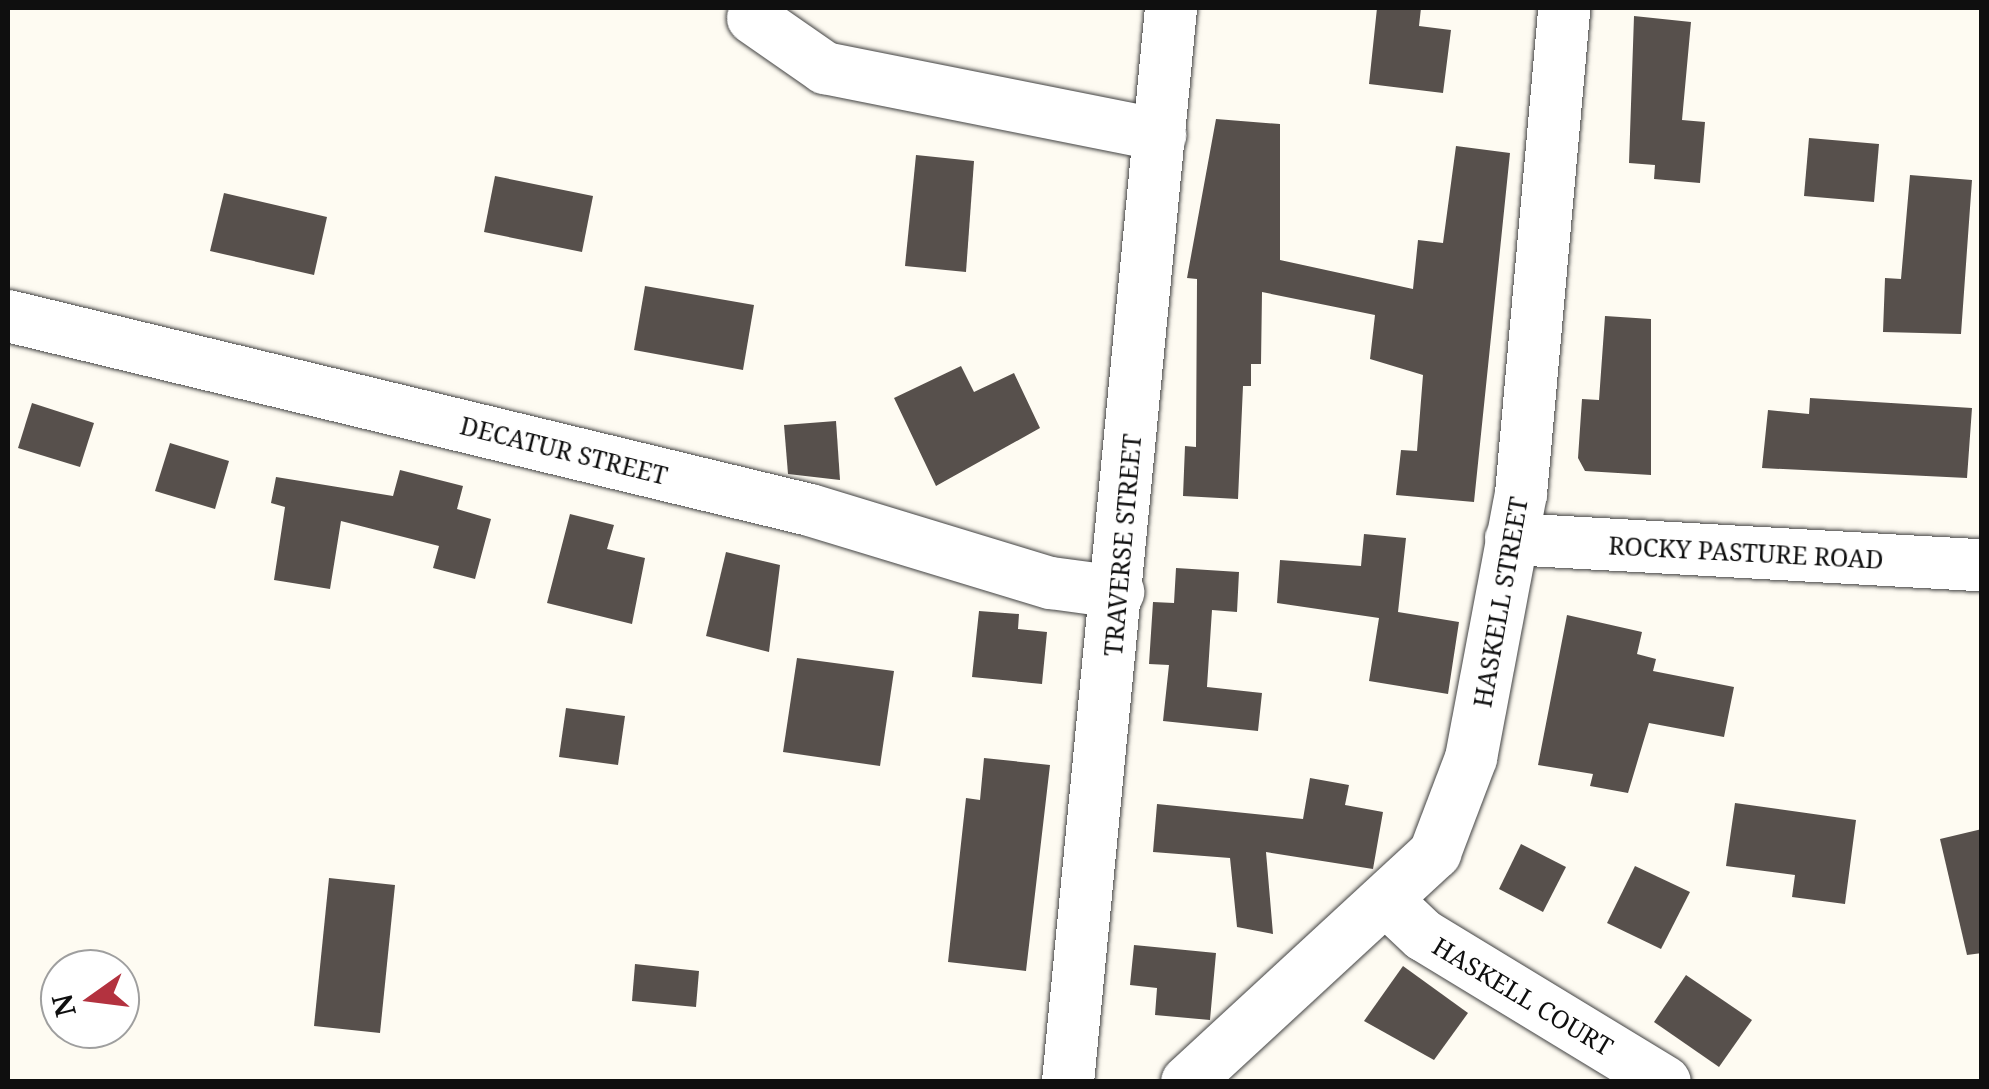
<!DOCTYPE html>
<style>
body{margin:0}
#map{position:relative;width:1989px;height:1089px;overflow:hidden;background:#fefbf2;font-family:"Noto Serif",serif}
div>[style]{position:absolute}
.building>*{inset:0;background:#57504c}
.roads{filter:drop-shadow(0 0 2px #424242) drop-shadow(0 0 2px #424242)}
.minor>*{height:52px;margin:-26px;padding:0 26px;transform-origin:26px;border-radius:26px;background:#fff}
span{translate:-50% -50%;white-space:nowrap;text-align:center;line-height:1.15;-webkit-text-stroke:10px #fff;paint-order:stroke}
.street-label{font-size:25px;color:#0f0f0f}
.frame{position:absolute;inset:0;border:10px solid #0f0f0f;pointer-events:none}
.north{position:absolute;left:40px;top:949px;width:100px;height:100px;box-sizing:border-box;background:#fff;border:2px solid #9f9f9f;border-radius:50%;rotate:256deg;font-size:28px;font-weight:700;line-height:40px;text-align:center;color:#0f0f0f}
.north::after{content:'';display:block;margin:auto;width:35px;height:45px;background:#b3323f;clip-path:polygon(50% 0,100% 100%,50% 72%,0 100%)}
</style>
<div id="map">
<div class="building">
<i style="clip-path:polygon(1377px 8px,1421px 8px,1419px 26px,1451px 30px,1443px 93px,1369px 84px)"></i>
<i style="clip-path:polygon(1634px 16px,1691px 22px,1682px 120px,1705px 122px,1700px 183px,1654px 179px,1655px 165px,1629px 163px)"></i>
<i style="clip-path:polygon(1216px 119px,1280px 124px,1280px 260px,1413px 289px,1418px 240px,1443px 243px,1456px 146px,1510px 153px,1474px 502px,1396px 495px,1401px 450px,1417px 451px,1423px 375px,1370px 359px,1375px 315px,1262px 292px,1261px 364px,1251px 364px,1251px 386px,1243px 386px,1238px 499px,1183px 496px,1185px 446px,1196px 447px,1197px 279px,1187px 278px)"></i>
<i style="clip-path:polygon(1809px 138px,1879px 144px,1874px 202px,1804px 196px)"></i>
<i style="clip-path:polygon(916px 155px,974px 161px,966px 272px,905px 266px)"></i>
<i style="clip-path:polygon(1910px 175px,1972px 180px,1961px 334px,1883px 332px,1885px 278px,1901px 279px)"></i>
<i style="clip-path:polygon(495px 176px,593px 196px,582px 252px,484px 232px)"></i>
<i style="clip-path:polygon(224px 193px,327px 217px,314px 275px,210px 251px)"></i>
<i style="clip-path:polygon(645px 286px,754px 305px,743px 370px,634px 350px)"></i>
<i style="clip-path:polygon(1605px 316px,1651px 319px,1651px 475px,1585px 471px,1578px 458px,1582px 399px,1599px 400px)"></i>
<i style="clip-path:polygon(961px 366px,974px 392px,1014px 373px,1040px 428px,936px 486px,894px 398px)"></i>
<i style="clip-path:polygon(1810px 398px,1972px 408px,1967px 478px,1762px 468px,1768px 410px,1809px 414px)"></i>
<i style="clip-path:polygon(32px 403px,94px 423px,80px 467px,18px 448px)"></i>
<i style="clip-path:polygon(836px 421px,840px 480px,788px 474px,784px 425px)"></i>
<i style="clip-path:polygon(170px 443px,229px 461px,215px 509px,155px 491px)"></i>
<i style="clip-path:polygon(400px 470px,463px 486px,457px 509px,491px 519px,475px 579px,433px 568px,439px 546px,341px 521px,330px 589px,274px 580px,285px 507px,271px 503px,276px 477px,393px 496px)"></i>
<i style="clip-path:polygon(570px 514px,614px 525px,607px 549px,645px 558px,632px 624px,547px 603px)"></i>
<i style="clip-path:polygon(1364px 534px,1406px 538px,1398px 612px,1459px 622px,1448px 694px,1369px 681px,1379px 618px,1277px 603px,1280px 560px,1361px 566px)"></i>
<i style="clip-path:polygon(726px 552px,780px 565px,769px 652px,706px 636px)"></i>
<i style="clip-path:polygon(1176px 568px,1239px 572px,1237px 612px,1212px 610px,1207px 687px,1262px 693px,1258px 731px,1163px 721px,1169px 665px,1149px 664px,1153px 602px,1174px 603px)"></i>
<i style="clip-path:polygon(979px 611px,1019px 614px,1018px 629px,1047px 632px,1042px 684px,972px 677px)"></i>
<i style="clip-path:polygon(1567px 615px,1642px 632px,1637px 654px,1656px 659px,1653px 671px,1734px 687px,1724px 737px,1649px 723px,1628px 793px,1590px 786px,1593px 774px,1538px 765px)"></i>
<i style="clip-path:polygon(797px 658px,894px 671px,880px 766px,783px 752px)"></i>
<i style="clip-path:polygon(566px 708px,625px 716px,618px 765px,559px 757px)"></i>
<i style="clip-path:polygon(984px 758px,1050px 765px,1026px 971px,948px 962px,966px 798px,980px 800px)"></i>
<i style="clip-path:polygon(1310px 778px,1349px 785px,1345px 805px,1383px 812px,1373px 869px,1266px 852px,1273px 934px,1237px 927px,1230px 858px,1153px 852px,1157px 804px,1303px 819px)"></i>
<i style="clip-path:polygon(1735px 803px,1856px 820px,1845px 904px,1792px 897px,1795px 875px,1726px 866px)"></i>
<i style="clip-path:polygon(1982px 829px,1982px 953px,1967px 955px,1940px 839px)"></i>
<i style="clip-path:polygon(1521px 844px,1566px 867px,1543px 912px,1499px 889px)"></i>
<i style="clip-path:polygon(1635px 866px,1690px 892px,1661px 949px,1607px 923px)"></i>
<i style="clip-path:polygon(329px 878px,395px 885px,380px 1033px,314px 1026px)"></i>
<i style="clip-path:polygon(1134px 945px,1216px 953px,1210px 1020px,1155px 1015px,1157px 988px,1130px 985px)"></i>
<i style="clip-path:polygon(635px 964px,699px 971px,696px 1007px,632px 1001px)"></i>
<i style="clip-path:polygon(1403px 966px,1468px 1013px,1434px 1060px,1364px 1021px)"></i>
<i style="clip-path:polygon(1686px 975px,1752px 1020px,1719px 1067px,1654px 1022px)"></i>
</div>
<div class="roads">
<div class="minor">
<i style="left:753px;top:18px;width:88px;rotate:34.8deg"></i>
<i style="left:825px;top:68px;width:342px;rotate:11.3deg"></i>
<i style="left:8px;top:316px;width:825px;rotate:13.6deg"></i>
<i style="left:810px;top:510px;width:252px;rotate:16.9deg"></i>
<i style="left:1051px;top:583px;width:68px;rotate:7.7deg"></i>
<i style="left:1511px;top:539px;width:472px;rotate:3.2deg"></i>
<i style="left:1387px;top:901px;width:50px;rotate:43.4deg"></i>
<i style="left:1423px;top:935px;width:283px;rotate:31.3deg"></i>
<i style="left:1068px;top:1082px;width:1079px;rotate:-84.52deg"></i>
<i style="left:1187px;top:1082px;width:338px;rotate:-42.7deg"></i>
<i style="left:1435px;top:853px;width:102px;rotate:-69.2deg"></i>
<i style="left:1471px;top:758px;width:269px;rotate:-79.3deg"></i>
<i style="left:1521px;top:494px;width:488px;rotate:-84.9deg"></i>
</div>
</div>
<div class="street-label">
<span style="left:564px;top:450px;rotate:14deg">DECATUR STREET</span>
<span style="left:1122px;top:545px;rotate:-85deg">TRAVERSE STREET</span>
<span style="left:1746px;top:552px;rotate:3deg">ROCKY PASTURE ROAD</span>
<span style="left:1500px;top:602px;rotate:-80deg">HASKELL STREET</span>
<span style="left:1523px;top:996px;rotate:31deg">HASKELL COURT</span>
</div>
<div class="frame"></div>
<div class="north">N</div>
</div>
